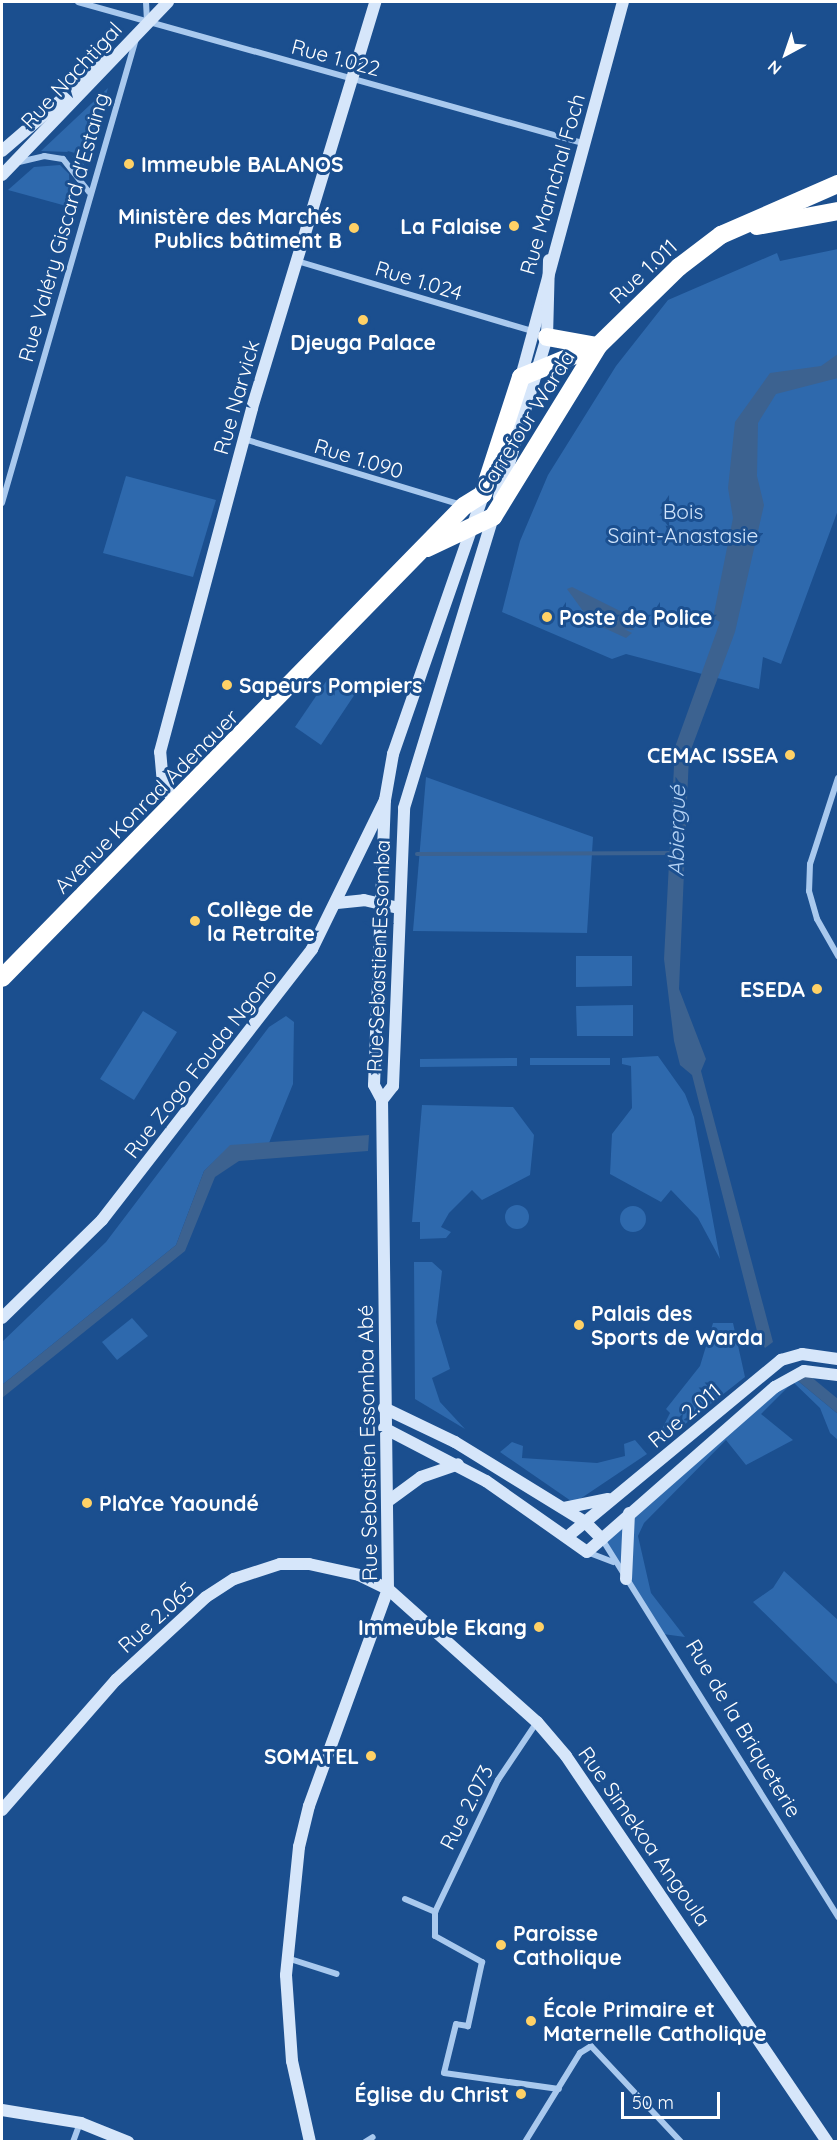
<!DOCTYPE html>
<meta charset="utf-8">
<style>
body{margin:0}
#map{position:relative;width:840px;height:2143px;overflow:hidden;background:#1b4f8f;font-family:Quicksand,sans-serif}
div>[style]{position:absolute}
.green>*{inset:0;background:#2e69ad}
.round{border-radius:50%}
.water>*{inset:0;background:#3c6290}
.stream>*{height:4px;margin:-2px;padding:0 2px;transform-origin:2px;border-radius:2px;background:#3c6290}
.street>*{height:6px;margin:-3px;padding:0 3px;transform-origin:3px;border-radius:3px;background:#a9c9ee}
.secondary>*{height:12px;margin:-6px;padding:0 6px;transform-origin:6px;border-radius:6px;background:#d6e6fa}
.highway>*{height:18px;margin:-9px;padding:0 9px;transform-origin:9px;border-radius:9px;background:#fff}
.dots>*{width:16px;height:16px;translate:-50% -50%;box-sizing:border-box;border:3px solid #1b4f8f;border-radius:50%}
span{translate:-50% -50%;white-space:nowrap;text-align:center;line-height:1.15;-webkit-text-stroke:6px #1b4f8f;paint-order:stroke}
.street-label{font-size:21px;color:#fff}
.poi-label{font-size:21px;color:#fff;font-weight:700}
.left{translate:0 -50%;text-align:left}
.right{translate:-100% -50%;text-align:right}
.park-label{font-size:21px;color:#cfe3fa}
.water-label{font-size:22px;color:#b5d3f5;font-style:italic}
.frame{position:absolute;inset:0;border:3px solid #fff;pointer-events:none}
.north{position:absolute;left:756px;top:24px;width:60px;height:60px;-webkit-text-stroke:4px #1b4f8f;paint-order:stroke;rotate:220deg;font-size:16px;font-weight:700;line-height:24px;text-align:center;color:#fff}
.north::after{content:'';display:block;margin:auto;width:21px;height:27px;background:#fff;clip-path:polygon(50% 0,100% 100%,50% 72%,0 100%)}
.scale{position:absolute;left:621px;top:2092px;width:99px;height:27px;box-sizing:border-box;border:3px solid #fff;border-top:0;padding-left:8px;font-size:18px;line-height:21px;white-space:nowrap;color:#fff;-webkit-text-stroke:4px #1b4f8f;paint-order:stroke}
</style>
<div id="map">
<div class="green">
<i style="clip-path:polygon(108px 88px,84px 171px,69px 152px,41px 151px)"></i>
<i style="clip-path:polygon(60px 165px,69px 174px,70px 207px,8px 190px,34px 167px)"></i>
<i style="clip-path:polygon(838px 249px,838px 510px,781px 664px,763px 657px,759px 689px,626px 654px,612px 659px,502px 612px,520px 541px,548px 475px,616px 366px,668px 300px,777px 253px,780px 261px)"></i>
<i style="clip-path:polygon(126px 476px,216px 500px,193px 577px,103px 553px)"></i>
<i style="clip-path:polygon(329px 677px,355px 694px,321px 745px,295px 727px)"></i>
<i style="clip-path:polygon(426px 777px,593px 837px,587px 933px,413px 931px)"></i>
<i style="clip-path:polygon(576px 956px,632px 956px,632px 986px,576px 987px)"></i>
<i style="clip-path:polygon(633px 1005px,633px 1036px,577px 1036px,576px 1006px)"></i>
<i style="clip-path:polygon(143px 1011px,177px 1032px,134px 1100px,100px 1079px)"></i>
<i style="clip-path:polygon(286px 1016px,294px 1022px,293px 1084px,269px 1143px,230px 1146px,204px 1171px,176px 1245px,2px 1385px,2px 1342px,106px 1242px,269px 1027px)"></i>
<i style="clip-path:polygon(658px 1056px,685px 1094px,694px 1117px,720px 1259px,698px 1218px,671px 1190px,661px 1202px,610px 1174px,612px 1134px,632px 1108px,631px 1066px,622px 1064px,622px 1058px)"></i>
<i style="clip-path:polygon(517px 1058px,517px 1066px,420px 1067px,420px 1059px)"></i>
<i style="clip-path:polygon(530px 1058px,610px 1058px,610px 1065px,530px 1065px)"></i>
<i style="clip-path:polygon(422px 1105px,513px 1107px,534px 1135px,530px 1175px,482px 1200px,472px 1190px,449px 1213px,441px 1227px,451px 1232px,446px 1238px,420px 1239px,420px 1222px,412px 1222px)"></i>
<i class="round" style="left:505px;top:1205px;width:24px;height:24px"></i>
<i class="round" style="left:620px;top:1206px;width:26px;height:26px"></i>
<i style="clip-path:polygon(414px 1262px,432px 1262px,442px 1271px,436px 1322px,450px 1369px,432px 1378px,440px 1402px,465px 1429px,415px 1399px)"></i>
<i style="clip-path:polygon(132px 1318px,148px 1336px,117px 1360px,102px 1342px)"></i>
<i style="clip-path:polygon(713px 1323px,733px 1323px,745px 1377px,666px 1439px,661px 1431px,670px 1413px,666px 1409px,700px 1366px)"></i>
<i style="clip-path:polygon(792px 1376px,838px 1414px,838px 1440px,830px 1433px,820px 1408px,793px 1382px,761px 1414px,793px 1440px,746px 1465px,726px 1440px,644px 1523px,638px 1536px,651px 1593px,685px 1637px,663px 1634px,602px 1539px)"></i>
<i style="clip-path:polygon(635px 1440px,647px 1454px,574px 1503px,500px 1452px,512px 1442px,523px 1446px,522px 1458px,597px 1463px,625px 1456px,624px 1444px)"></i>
<i style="clip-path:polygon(784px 1571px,838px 1620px,838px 1685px,753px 1602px,773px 1588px)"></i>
</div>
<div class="water">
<i style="clip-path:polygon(838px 354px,838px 378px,776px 394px,758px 423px,757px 476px,764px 505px,735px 632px,689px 755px,679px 989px,706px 1059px,701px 1071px,773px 1342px,765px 1348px,758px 1335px,692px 1075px,680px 1065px,674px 1041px,664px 959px,675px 747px,720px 622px,713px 618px,733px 518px,728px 488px,735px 422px,770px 373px,821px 366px)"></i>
<i style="clip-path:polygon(572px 587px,626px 614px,634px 630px,624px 629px,632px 633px,626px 638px,591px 622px,567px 589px)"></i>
<i style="clip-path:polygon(369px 1135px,368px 1151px,239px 1161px,215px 1177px,185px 1251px,2px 1398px,2px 1385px,176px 1245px,204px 1171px,230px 1145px)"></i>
<i style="clip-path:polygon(804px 1371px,838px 1399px,838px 1414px,792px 1376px)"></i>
</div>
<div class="stream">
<i style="left:417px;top:854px;width:258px;rotate:-0.2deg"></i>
</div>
<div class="street">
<i style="left:78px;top:2px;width:527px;rotate:15.62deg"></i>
<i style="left:146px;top:2px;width:20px;rotate:87deg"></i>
<i style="left:19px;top:162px;width:26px;rotate:-13deg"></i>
<i style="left:44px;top:156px;width:19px;rotate:9deg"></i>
<i style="left:63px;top:159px;width:42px;rotate:51.8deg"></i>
<i style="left:297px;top:261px;width:245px;rotate:16.6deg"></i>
<i style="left:244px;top:439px;width:227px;rotate:16.9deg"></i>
<i style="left:2px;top:503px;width:483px;rotate:-73.9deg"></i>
<i style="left:838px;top:778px;width:90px;rotate:108deg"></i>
<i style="left:810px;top:864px;width:27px;rotate:92deg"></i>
<i style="left:809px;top:891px;width:29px;rotate:74deg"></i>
<i style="left:817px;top:919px;width:43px;rotate:60.4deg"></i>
<i style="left:602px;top:1539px;width:446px;rotate:58deg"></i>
<i style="left:587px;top:1552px;width:28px;rotate:21deg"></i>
<i style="left:405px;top:1899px;width:33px;rotate:23deg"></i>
<i style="left:435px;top:1912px;width:24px;rotate:90deg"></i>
<i style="left:435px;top:1936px;width:54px;rotate:29deg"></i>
<i style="left:482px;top:1962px;width:66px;rotate:102.3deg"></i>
<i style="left:468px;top:2026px;width:12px;rotate:-171deg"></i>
<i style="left:456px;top:2024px;width:50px;rotate:103.8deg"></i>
<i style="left:444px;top:2073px;width:116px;rotate:7.9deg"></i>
<i style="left:435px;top:1912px;width:146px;rotate:-64.5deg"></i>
<i style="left:498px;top:1780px;width:70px;rotate:-56.1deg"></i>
<i style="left:287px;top:1958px;width:52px;rotate:17.7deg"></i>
<i style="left:73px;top:2142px;width:20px;rotate:-70deg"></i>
<i style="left:365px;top:2142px;width:9px;rotate:-32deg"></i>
<i style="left:525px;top:2142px;width:105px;rotate:-58.3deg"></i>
<i style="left:580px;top:2053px;width:13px;rotate:-32deg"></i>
<i style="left:591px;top:2046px;width:132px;rotate:46.8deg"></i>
</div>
<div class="secondary">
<i style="left:2px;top:151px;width:144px;rotate:-40.8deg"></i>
<i style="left:2px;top:175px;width:240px;rotate:-46.2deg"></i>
<i style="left:521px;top:377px;width:389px;rotate:-74.8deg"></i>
<i style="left:499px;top:497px;width:167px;rotate:-73.3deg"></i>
<i style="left:547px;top:337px;width:77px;rotate:-88.5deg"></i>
<i style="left:176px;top:804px;width:24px;rotate:-123deg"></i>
<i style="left:163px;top:784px;width:32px;rotate:-95deg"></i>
<i style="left:160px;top:752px;width:356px;rotate:-75deg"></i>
<i style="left:252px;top:408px;width:424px;rotate:-73.1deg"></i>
<i style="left:337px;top:903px;width:27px;rotate:-6deg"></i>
<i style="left:364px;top:900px;width:36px;rotate:13deg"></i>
<i style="left:382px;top:1100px;width:18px;rotate:-52deg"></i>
<i style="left:393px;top:1086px;width:278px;rotate:-87.7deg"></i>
<i style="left:404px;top:808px;width:307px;rotate:-73deg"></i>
<i style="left:2px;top:1318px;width:140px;rotate:-44.4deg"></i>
<i style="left:102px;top:1220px;width:343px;rotate:-52.2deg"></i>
<i style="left:312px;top:949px;width:166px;rotate:-63.9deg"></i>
<i style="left:385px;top:800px;width:47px;rotate:-80.1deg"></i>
<i style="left:393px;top:754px;width:274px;rotate:-70.8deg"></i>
<i style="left:384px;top:1408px;width:79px;rotate:25.6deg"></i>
<i style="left:455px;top:1442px;width:153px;rotate:31.6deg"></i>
<i style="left:585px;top:1522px;width:24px;rotate:45deg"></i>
<i style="left:384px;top:1428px;width:115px;rotate:27.5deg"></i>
<i style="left:486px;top:1481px;width:123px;rotate:35.1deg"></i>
<i style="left:587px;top:1552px;width:250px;rotate:-41.3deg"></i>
<i style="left:775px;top:1387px;width:33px;rotate:-29deg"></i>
<i style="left:804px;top:1371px;width:34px;rotate:7deg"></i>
<i style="left:387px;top:1502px;width:42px;rotate:-36.3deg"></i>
<i style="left:421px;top:1477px;width:39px;rotate:-19deg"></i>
<i style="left:564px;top:1508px;width:45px;rotate:-11.6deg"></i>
<i style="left:567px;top:1537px;width:278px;rotate:-39.6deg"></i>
<i style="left:781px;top:1360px;width:22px;rotate:-16deg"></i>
<i style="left:802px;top:1354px;width:36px;rotate:8deg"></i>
<i style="left:626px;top:1579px;width:66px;rotate:-87.4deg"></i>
<i style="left:2px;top:1810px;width:173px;rotate:-48.8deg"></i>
<i style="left:116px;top:1680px;width:122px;rotate:-42.7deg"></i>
<i style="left:206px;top:1597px;width:33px;rotate:-33deg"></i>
<i style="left:234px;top:1579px;width:48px;rotate:-18.1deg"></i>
<i style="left:280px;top:1564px;width:29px"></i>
<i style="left:309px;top:1564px;width:51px;rotate:12.4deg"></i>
<i style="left:359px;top:1575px;width:32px;rotate:26deg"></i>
<i style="left:388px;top:1589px;width:200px;rotate:41.8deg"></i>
<i style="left:537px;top:1722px;width:45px;rotate:49.5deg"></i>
<i style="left:566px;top:1756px;width:466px;rotate:55.9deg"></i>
<i style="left:2px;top:2110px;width:80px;rotate:9.3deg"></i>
<i style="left:81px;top:2123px;width:51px;rotate:22deg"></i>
<i style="left:310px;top:2142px;width:83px;rotate:-102.5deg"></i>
<i style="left:292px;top:2061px;width:86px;rotate:-94deg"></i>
<i style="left:286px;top:1975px;width:129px;rotate:-84.2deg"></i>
<i style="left:299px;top:1847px;width:42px;rotate:-76.3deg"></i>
<i style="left:309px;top:1806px;width:231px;rotate:-70deg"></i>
<i style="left:388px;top:1589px;width:489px;rotate:-90.7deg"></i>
<i style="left:382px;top:1100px;width:17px;rotate:-118deg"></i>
<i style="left:374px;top:1085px;width:285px;rotate:-87.8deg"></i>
</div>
<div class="highway">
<i style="left:757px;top:226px;width:82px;rotate:-10.5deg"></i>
<i style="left:547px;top:337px;width:51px;rotate:10.2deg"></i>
<i style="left:427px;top:548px;width:73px;rotate:-25.2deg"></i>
<i style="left:493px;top:517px;width:202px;rotate:-58.4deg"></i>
<i style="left:599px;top:345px;width:112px;rotate:-44.3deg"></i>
<i style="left:679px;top:267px;width:53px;rotate:-37.3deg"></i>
<i style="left:721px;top:235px;width:128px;rotate:-23.6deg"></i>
<i style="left:2px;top:978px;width:660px;rotate:-45.61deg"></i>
<i style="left:464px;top:506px;width:22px;rotate:-32deg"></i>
<i style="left:483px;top:494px;width:123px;rotate:-72deg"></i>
<i style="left:521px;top:377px;width:84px;rotate:-22.3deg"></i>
</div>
<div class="dots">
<i style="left:129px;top:164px;background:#ffd166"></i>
<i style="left:514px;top:226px;background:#ffd166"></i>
<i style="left:354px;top:228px;background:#ffd166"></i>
<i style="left:363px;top:320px;background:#ffd166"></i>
<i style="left:547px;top:617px;background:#ffd166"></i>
<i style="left:227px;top:685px;background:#ffd166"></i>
<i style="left:790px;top:755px;background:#ffd166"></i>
<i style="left:195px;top:921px;background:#ffd166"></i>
<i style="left:817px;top:989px;background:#ffd166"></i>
<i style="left:579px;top:1325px;background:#ffd166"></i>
<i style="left:87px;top:1503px;background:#ffd166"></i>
<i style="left:539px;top:1627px;background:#ffd166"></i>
<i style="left:371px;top:1756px;background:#ffd166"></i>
<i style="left:501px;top:1945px;background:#ffd166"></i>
<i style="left:531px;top:2021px;background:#ffd166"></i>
<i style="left:521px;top:2094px;background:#ffd166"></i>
</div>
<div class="street-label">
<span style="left:336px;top:57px;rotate:15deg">Rue 1.022</span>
<span style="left:71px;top:75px;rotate:-47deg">Rue Nachtigal</span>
<span style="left:552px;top:184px;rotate:-74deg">Rue Marnchal Foch</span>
<span style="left:63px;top:227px;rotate:-74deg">Rue Valéry Giscard d'Estaing</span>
<span style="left:643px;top:271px;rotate:-43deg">Rue 1.011</span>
<span style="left:419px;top:280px;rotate:17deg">Rue 1.024</span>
<span style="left:236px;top:397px;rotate:-74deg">Rue Narvick</span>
<span style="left:525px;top:422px;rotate:-58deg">Carrefour Warda</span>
<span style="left:359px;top:458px;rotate:17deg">Rue 1.090</span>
<span style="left:146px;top:801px;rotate:-45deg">Avenue Konrad Adenauer</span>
<span style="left:378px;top:956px;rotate:-88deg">Rue Sebastien Essomba</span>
<span style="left:200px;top:1063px;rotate:-52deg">Rue Zogo Fouda Ngono</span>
<span style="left:684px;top:1415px;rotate:-40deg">Rue 2.011</span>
<span style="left:367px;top:1443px;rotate:-91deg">Rue Sebastien Essomba Abé</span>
<span style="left:156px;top:1617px;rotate:-42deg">Rue 2.065</span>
<span style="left:744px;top:1728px;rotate:59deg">Rue de la Briqueterie</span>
<span style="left:466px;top:1807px;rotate:-63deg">Rue 2.073</span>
<span style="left:645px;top:1836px;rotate:55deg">Rue Simekoa Angoula</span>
</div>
<div class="poi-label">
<span class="left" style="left:141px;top:164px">Immeuble BALANOS</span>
<span class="right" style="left:342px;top:228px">Ministère des Marchés<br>Publics bâtiment B</span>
<span class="right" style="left:502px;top:226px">La Falaise</span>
<span style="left:363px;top:342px">Djeuga Palace</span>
<span class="left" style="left:559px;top:617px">Poste de Police</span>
<span class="left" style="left:239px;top:685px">Sapeurs Pompiers</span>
<span class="right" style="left:778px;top:755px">CEMAC ISSEA</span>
<span class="left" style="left:207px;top:921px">Collège de<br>la Retraite</span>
<span class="right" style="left:805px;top:989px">ESEDA</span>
<span class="left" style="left:591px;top:1325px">Palais des<br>Sports de Warda</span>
<span class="left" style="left:99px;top:1503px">PlaYce Yaoundé</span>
<span class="right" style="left:527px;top:1627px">Immeuble Ekang</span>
<span class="right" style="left:359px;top:1756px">SOMATEL</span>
<span class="left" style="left:513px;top:1945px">Paroisse<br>Catholique</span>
<span class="left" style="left:543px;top:2021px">École Primaire et<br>Maternelle Catholique</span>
<span class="right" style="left:509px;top:2094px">Église du Christ</span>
</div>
<div class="park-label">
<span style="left:683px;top:523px">Bois<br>Saint-Anastasie</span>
</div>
<div class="water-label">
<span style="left:677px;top:831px;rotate:-89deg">Abiergué</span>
</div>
<div class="frame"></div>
<div class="north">N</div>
<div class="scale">50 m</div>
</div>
